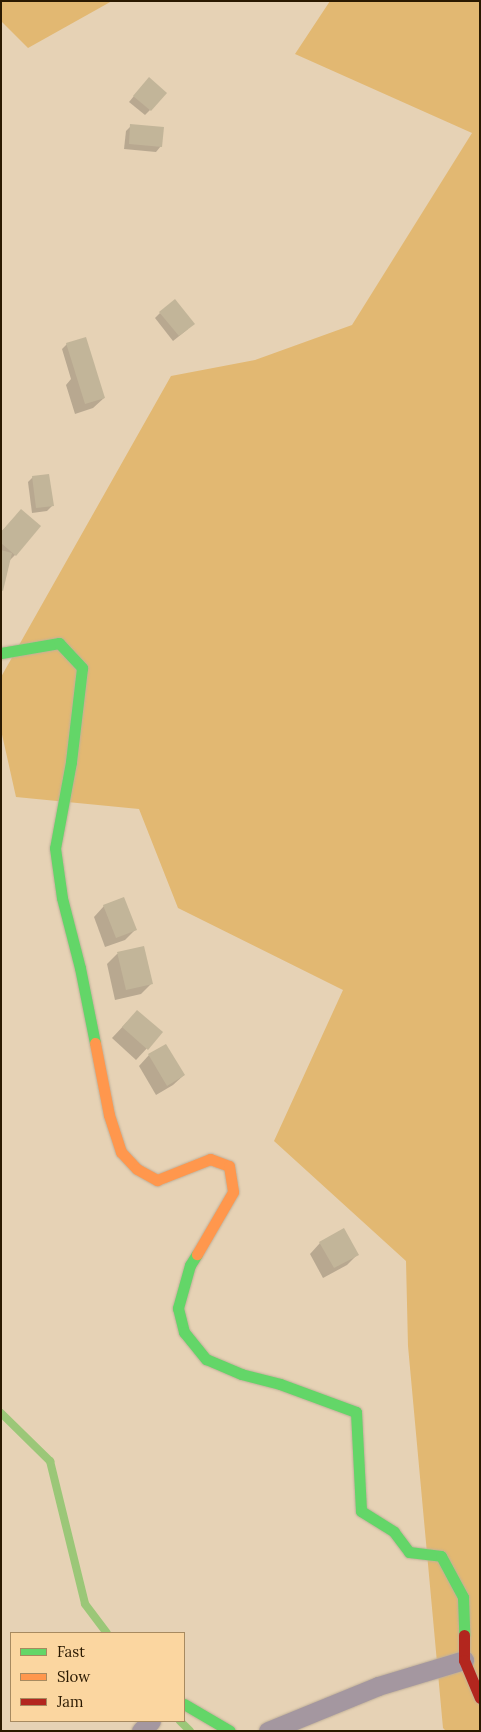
<!DOCTYPE html>
<style>
body{margin:0}
#map{position:relative;width:481px;height:1732px;overflow:hidden;background:#e6d2b5;font-family:Lora,serif}
div>[style]{position:absolute}
.green>*{inset:0;background:#e2b872}
.shadow>*{inset:0;background:#0003}
.stream>*{height:8px;margin:-4px;padding:0 4px;transform-origin:4px;border-radius:4px;background:#9bc778}
.building>*{inset:0;background:#c2b599}
.roads{filter:drop-shadow(0 0 1px #c0b099) drop-shadow(0 0 1px #c0b099)}
.street>*{height:19px;margin:-9.5px;padding:0 9.5px;transform-origin:9.5px;border-radius:9.5px;background:#a497a0}
.fast>*{height:11px;margin:-5.5px;padding:0 5.5px;transform-origin:5.5px;border-radius:5.5px;background:#63d668}
.slow>*{height:11px;margin:-5.5px;padding:0 5.5px;transform-origin:5.5px;border-radius:5.5px;background:#ff974d}
.jam>*{height:11px;margin:-5.5px;padding:0 5.5px;transform-origin:5.5px;border-radius:5.5px;background:#b3261e}
span{translate:-50% -50%;white-space:nowrap;text-align:center;line-height:1.15;-webkit-text-stroke:4px #fbd6a0;paint-order:stroke}
.frame{position:absolute;inset:0;border:2px solid #2a1900;pointer-events:none}
.legend{position:absolute;left:10px;top:1632px;width:175px;height:90px;box-sizing:border-box;background:#fbd6a0;border:1px solid #a78a60;margin:0;padding:6px 9px;list-style:none;font-size:15px;color:#2a1900}
.legend li{display:flex;align-items:center;gap:10px;height:25px}
.legend b{width:25px;border:1px solid #a78a60}
</style>
<div id="map">
<div class="green">
<i style="clip-path:polygon(1px 1px,112px 1px,28px 48px,1px 21px)"></i>
<i style="clip-path:polygon(330px 1px,480px 1px,480px 1731px,446px 1731px,443px 1728px,408px 1346px,406px 1261px,274px 1141px,343px 990px,178px 908px,139px 809px,16px 797px,1px 730px,1px 677px,171px 376px,255px 360px,352px 325px,472px 133px,295px 54px)"></i>
</div>
<div class="shadow">
<i style="clip-path:polygon(144px 84px,150px 110px,145px 115px,129px 102px)"></i>
<i style="clip-path:polygon(131px 126px,161px 146px,156px 152px,124px 149px,126px 131px)"></i>
<i style="clip-path:polygon(160px 313px,188px 329px,173px 341px,155px 318px)"></i>
<i style="clip-path:polygon(67px 344px,104px 398px,93px 408px,75px 414px,66px 385px,71px 379px,62px 349px)"></i>
<i style="clip-path:polygon(33px 477px,52px 506px,47px 511px,32px 513px,28px 482px)"></i>
<i style="clip-path:polygon(21px 511px,15px 555px,9px 561px,1px 591px,1px 532px)"></i>
<i style="clip-path:polygon(104px 906px,135px 930px,125px 940px,105px 947px,94px 917px)"></i>
<i style="clip-path:polygon(143px 948px,152px 983px,141px 994px,115px 1000px,107px 964px,117px 954px)"></i>
<i style="clip-path:polygon(127px 1022px,162px 1032px,136px 1060px,112px 1038px)"></i>
<i style="clip-path:polygon(149px 1055px,184px 1075px,173px 1085px,156px 1095px,139px 1066px)"></i>
<i style="clip-path:polygon(320px 1243px,357px 1255px,347px 1265px,323px 1278px,310px 1254px)"></i>
</div>
<div class="stream">
<i style="left:1px;top:1413px;width:69px;rotate:44.4deg"></i>
<i style="left:50px;top:1461px;width:147px;rotate:76.2deg"></i>
<i style="left:85px;top:1604px;width:36px;rotate:53deg"></i>
<i style="left:180px;top:1721px;width:14px;rotate:45deg"></i>
</div>
<div class="building">
<i style="clip-path:polygon(149px 77px,167px 93px,151px 111px,133px 96px)"></i>
<i style="clip-path:polygon(130px 124px,164px 127px,162px 147px,129px 144px)"></i>
<i style="clip-path:polygon(175px 299px,195px 324px,179px 336px,159px 312px)"></i>
<i style="clip-path:polygon(86px 337px,105px 398px,85px 404px,66px 343px)"></i>
<i style="clip-path:polygon(49px 474px,54px 506px,36px 508px,32px 476px)"></i>
<i style="clip-path:polygon(21px 509px,41px 526px,16px 556px,1px 543px,1px 532px)"></i>
<i style="clip-path:polygon(1px 550px,12px 553px,3px 591px,1px 590px)"></i>
<i style="clip-path:polygon(124px 897px,137px 930px,116px 938px,103px 905px)"></i>
<i style="clip-path:polygon(144px 946px,153px 984px,126px 990px,117px 952px)"></i>
<i style="clip-path:polygon(137px 1010px,163px 1032px,148px 1050px,122px 1027px)"></i>
<i style="clip-path:polygon(166px 1044px,185px 1075px,167px 1086px,148px 1054px)"></i>
<i style="clip-path:polygon(344px 1228px,359px 1255px,334px 1268px,319px 1242px)"></i>
</div>
<div class="roads">
<div class="street">
<i style="left:141px;top:1731px;width:14px;rotate:-45deg"></i>
<i style="left:268px;top:1731px;width:119px;rotate:-22.2deg"></i>
<i style="left:378px;top:1686px;width:90px;rotate:-16.8deg"></i>
</div>
<div class="fast">
<i style="left:1px;top:653px;width:59px;rotate:-9.8deg"></i>
<i style="left:59px;top:643px;width:34px;rotate:47deg"></i>
<i style="left:82px;top:668px;width:95px;rotate:96.7deg"></i>
<i style="left:71px;top:762px;width:87px;rotate:100.5deg"></i>
<i style="left:55px;top:848px;width:50px;rotate:82deg"></i>
<i style="left:62px;top:898px;width:72px;rotate:75.6deg"></i>
<i style="left:80px;top:968px;width:76px;rotate:78.7deg"></i>
<i style="left:197px;top:1254px;width:13px;rotate:122deg"></i>
<i style="left:190px;top:1265px;width:45px;rotate:105.6deg"></i>
<i style="left:178px;top:1308px;width:25px;rotate:76deg"></i>
<i style="left:184px;top:1332px;width:35px;rotate:51deg"></i>
<i style="left:206px;top:1359px;width:38px;rotate:23deg"></i>
<i style="left:241px;top:1374px;width:40px;rotate:14.4deg"></i>
<i style="left:280px;top:1384px;width:81px;rotate:20.2deg"></i>
<i style="left:356px;top:1412px;width:99px;rotate:87.1deg"></i>
<i style="left:361px;top:1511px;width:39px;rotate:32deg"></i>
<i style="left:394px;top:1532px;width:25px;rotate:53deg"></i>
<i style="left:409px;top:1552px;width:32px;rotate:7deg"></i>
<i style="left:441px;top:1556px;width:47px;rotate:61.8deg"></i>
<i style="left:463px;top:1597px;width:38px;rotate:88deg"></i>
<i style="left:184px;top:1704px;width:53px;rotate:30.4deg"></i>
</div>
<div class="slow">
<i style="left:95px;top:1043px;width:73px;rotate:79deg"></i>
<i style="left:109px;top:1115px;width:39px;rotate:72deg"></i>
<i style="left:121px;top:1152px;width:23px;rotate:47deg"></i>
<i style="left:137px;top:1169px;width:23px;rotate:29deg"></i>
<i style="left:157px;top:1180px;width:57px;rotate:-21.6deg"></i>
<i style="left:210px;top:1159px;width:20px;rotate:20deg"></i>
<i style="left:229px;top:1166px;width:26px;rotate:81deg"></i>
<i style="left:233px;top:1192px;width:72px;rotate:120.1deg"></i>
</div>
<div class="jam">
<i style="left:464px;top:1635px;width:25px;rotate:90deg"></i>
<i style="left:464px;top:1660px;width:41px;rotate:67.2deg"></i>
</div>
</div>
<div class="frame"></div>
<ul class="legend">
<li><b style="height:6px;background:#63d668"></b>Fast</li>
<li><b style="height:6px;background:#ff974d"></b>Slow</li>
<li><b style="height:6px;background:#b3261e"></b>Jam</li>
</ul>
</div>
